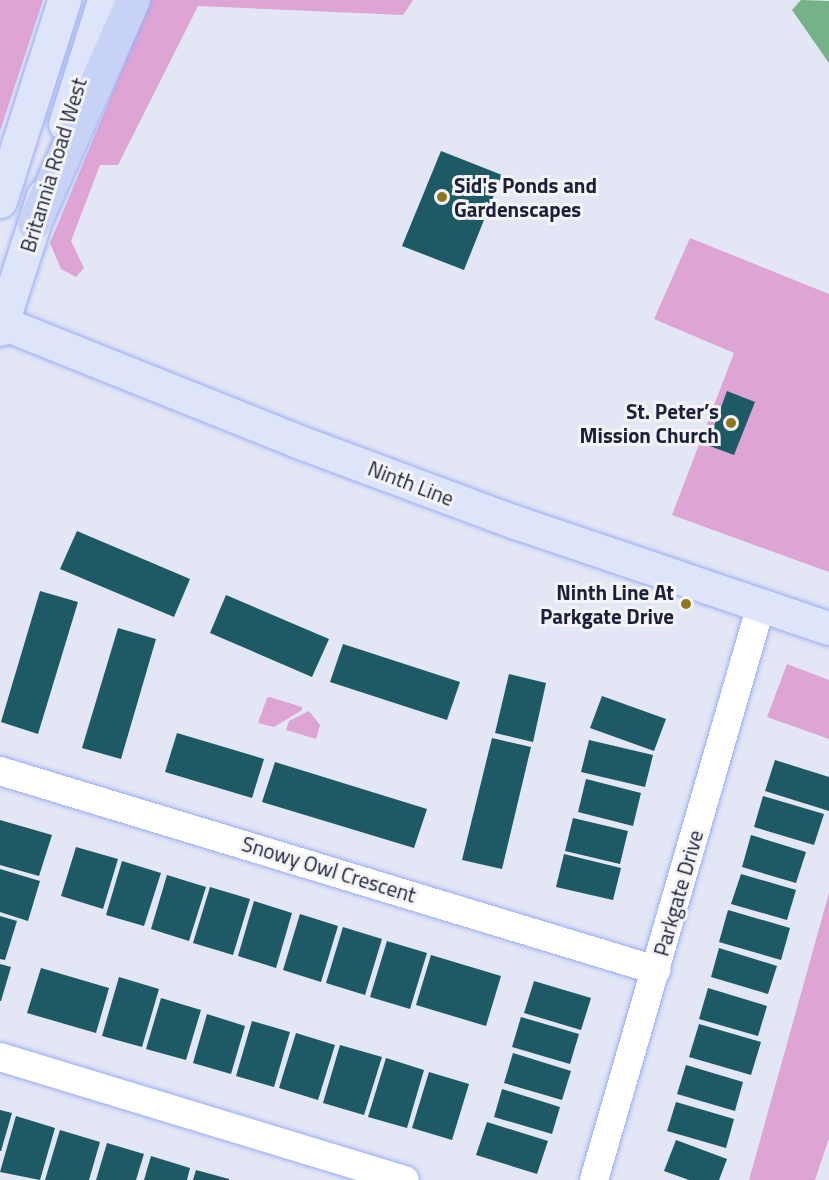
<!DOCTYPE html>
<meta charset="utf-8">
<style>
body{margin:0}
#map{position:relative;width:829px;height:1180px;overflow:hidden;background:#e2e6f5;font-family:"Titillium Web",sans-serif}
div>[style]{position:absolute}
.green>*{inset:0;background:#dea4d4}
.water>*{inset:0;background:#74b386}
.building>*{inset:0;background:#1d5a65}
.roads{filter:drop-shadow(0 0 2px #99acf4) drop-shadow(0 0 2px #99acf4)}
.minor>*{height:28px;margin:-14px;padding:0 14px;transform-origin:14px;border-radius:14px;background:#fff}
.major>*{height:33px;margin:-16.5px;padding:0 16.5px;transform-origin:16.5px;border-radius:16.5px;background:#dee4fa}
.highway>*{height:33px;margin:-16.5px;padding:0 16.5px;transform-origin:16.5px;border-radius:16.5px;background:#c8d2f7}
.dots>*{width:16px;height:16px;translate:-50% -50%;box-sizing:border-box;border:3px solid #f4f4f4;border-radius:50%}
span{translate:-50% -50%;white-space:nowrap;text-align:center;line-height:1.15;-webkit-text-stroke:6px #f4f4f4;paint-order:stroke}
.street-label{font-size:21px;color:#1b213c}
.poi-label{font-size:21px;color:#1b213c;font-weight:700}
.left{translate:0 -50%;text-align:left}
.right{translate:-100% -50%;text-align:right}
</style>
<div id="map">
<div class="green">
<i style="clip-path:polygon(0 0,43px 0,0 131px)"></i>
<i style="clip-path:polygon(151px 0,413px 0,403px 15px,198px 6px,118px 165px,100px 165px,71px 241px,84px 268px,76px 277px,61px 269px,50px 243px)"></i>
<i style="clip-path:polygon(690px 238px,829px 294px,829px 572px,672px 515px,734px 353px,654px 319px)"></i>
<i style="clip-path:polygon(787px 664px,829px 680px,829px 739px,767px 717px)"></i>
<i style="clip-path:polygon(270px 697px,302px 707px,302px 710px,274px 727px,258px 723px,267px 698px)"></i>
<i style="clip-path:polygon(309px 711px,320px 725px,316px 739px,286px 730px,289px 721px)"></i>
<i style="clip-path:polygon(829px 893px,829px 1138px,815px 1180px,749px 1180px)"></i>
</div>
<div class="water">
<i style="clip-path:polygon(801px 0,829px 1px,829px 63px,792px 10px)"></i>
</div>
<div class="building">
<i style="clip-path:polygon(441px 151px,502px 175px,464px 270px,402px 246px)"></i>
<i style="clip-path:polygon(727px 391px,755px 402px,734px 455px,707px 445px)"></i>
<i style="clip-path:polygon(77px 531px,190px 579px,174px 617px,60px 569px)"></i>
<i style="clip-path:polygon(40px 591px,78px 602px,38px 734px,1px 722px)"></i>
<i style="clip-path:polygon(226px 595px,329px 639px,312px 677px,210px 633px)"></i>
<i style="clip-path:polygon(118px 628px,156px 639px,121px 759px,82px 748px)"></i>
<i style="clip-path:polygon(343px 644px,460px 682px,447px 720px,330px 682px)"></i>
<i style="clip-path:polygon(509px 674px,546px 683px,533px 742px,495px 733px)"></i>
<i style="clip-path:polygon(602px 696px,666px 719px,654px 751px,590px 728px)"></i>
<i style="clip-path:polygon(177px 733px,264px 759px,252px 798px,165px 772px)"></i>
<i style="clip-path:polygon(492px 738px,531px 747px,502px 869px,462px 860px)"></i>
<i style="clip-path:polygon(589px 740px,653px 755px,645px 787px,581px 772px)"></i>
<i style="clip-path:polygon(775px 760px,829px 777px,829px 811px,765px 791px)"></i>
<i style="clip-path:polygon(275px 762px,427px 809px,414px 848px,262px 802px)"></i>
<i style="clip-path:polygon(586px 779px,641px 793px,633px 826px,578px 812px)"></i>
<i style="clip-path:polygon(763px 796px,824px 814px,814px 845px,754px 827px)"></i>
<i style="clip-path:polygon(573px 818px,628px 831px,620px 864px,565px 851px)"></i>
<i style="clip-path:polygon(0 820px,52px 835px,39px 876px,0 865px)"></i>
<i style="clip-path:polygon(751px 835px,806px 852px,796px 883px,742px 867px)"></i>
<i style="clip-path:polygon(76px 847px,118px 859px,103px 909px,61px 896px)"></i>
<i style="clip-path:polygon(564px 854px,621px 868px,613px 900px,556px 887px)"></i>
<i style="clip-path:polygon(122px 861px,161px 873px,144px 926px,106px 915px)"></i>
<i style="clip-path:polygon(0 869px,40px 881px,28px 921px,0 912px)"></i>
<i style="clip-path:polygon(741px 874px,796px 890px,787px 920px,731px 904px)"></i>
<i style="clip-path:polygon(167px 875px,206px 887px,189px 941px,151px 929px)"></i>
<i style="clip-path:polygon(210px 887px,250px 899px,233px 955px,193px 943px)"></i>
<i style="clip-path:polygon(254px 901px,292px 913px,276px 968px,238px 956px)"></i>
<i style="clip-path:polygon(728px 910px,790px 928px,781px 960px,719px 942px)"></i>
<i style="clip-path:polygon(300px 914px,338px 926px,321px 982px,283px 970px)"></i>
<i style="clip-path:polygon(0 916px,17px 921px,5px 960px,0 959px)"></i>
<i style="clip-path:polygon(343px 927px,382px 939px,365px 995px,326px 983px)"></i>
<i style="clip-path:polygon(387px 941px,427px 953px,410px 1009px,370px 997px)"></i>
<i style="clip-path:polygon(719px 948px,777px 966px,768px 994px,711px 977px)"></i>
<i style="clip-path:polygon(431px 955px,501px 976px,486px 1026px,416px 1005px)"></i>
<i style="clip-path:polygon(0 964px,11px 967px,1px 1001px,0 1001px)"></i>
<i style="clip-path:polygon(41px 968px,109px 988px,96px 1033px,27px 1013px)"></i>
<i style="clip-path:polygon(119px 977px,159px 989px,142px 1047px,102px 1036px)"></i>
<i style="clip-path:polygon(534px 981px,591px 998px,581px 1030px,524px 1013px)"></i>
<i style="clip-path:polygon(708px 988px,767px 1006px,758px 1036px,699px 1019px)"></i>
<i style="clip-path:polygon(161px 998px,201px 1010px,186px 1060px,146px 1049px)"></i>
<i style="clip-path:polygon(207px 1014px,245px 1026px,231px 1074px,193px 1063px)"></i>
<i style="clip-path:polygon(521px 1017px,579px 1034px,570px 1064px,512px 1047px)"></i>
<i style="clip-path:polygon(252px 1021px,290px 1032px,274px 1087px,236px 1076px)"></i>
<i style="clip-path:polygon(699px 1024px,761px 1042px,751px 1075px,689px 1057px)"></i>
<i style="clip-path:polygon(296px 1033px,335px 1045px,318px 1100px,279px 1088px)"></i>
<i style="clip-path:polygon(340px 1045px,382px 1057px,364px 1115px,323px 1103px)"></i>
<i style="clip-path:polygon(513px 1053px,571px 1071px,562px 1100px,504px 1083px)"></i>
<i style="clip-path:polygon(386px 1058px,424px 1070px,407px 1128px,368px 1117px)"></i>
<i style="clip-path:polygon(686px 1065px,743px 1082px,735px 1111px,677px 1094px)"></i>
<i style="clip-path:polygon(429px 1072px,469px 1084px,452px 1140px,412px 1128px)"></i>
<i style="clip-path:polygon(502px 1089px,560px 1107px,552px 1134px,494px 1117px)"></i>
<i style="clip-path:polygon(676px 1102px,734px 1119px,726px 1148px,667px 1131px)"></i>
<i style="clip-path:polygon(0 1110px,12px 1113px,1px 1151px,0 1151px)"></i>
<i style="clip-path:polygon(16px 1116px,55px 1128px,40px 1180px,0 1172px)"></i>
<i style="clip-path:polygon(487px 1122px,548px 1141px,537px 1174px,476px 1155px)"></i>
<i style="clip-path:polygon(60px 1130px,100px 1142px,89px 1180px,45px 1180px)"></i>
<i style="clip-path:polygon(676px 1140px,727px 1159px,719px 1180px,689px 1180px,664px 1171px)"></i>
<i style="clip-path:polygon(107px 1143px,144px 1154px,136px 1180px,96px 1180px)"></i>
<i style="clip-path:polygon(151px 1156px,190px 1168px,187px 1180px,144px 1180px)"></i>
<i style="clip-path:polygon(196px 1170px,229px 1179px,229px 1180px,193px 1180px)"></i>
</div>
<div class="roads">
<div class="minor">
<i style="left:0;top:771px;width:686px;rotate:16.88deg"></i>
<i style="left:0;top:1057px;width:423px;rotate:16.9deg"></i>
<i style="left:594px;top:1180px;width:599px;rotate:-73.8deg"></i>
</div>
<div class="major">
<i style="left:65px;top:124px;width:130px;rotate:-72.5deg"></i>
<i style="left:0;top:201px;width:211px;rotate:-72.3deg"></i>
<i style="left:0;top:322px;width:320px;rotate:21.8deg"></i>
<i style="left:297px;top:441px;width:233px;rotate:20.4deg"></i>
<i style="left:515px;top:522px;width:331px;rotate:18.7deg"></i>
<i style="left:0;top:329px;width:140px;rotate:-72.1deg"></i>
</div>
<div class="highway">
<i style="left:34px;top:223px;width:244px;rotate:-66.1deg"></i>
</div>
</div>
<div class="dots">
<i style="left:442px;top:197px;background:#90771d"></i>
<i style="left:731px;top:423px;background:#90771d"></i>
<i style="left:686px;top:604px;background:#90771d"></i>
</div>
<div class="street-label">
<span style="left:53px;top:165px;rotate:-73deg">Britannia Road West</span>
<span style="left:411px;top:483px;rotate:21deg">Ninth Line</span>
<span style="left:329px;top:869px;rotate:17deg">Snowy Owl Crescent</span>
<span style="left:678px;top:893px;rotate:-74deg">Parkgate Drive</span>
</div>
<div class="poi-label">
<span class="left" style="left:454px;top:197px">Sid's Ponds and<br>Gardenscapes</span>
<span class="right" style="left:719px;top:423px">St. Peter’s<br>Mission Church</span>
<span class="right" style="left:674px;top:604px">Ninth Line At<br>Parkgate Drive</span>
</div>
</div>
